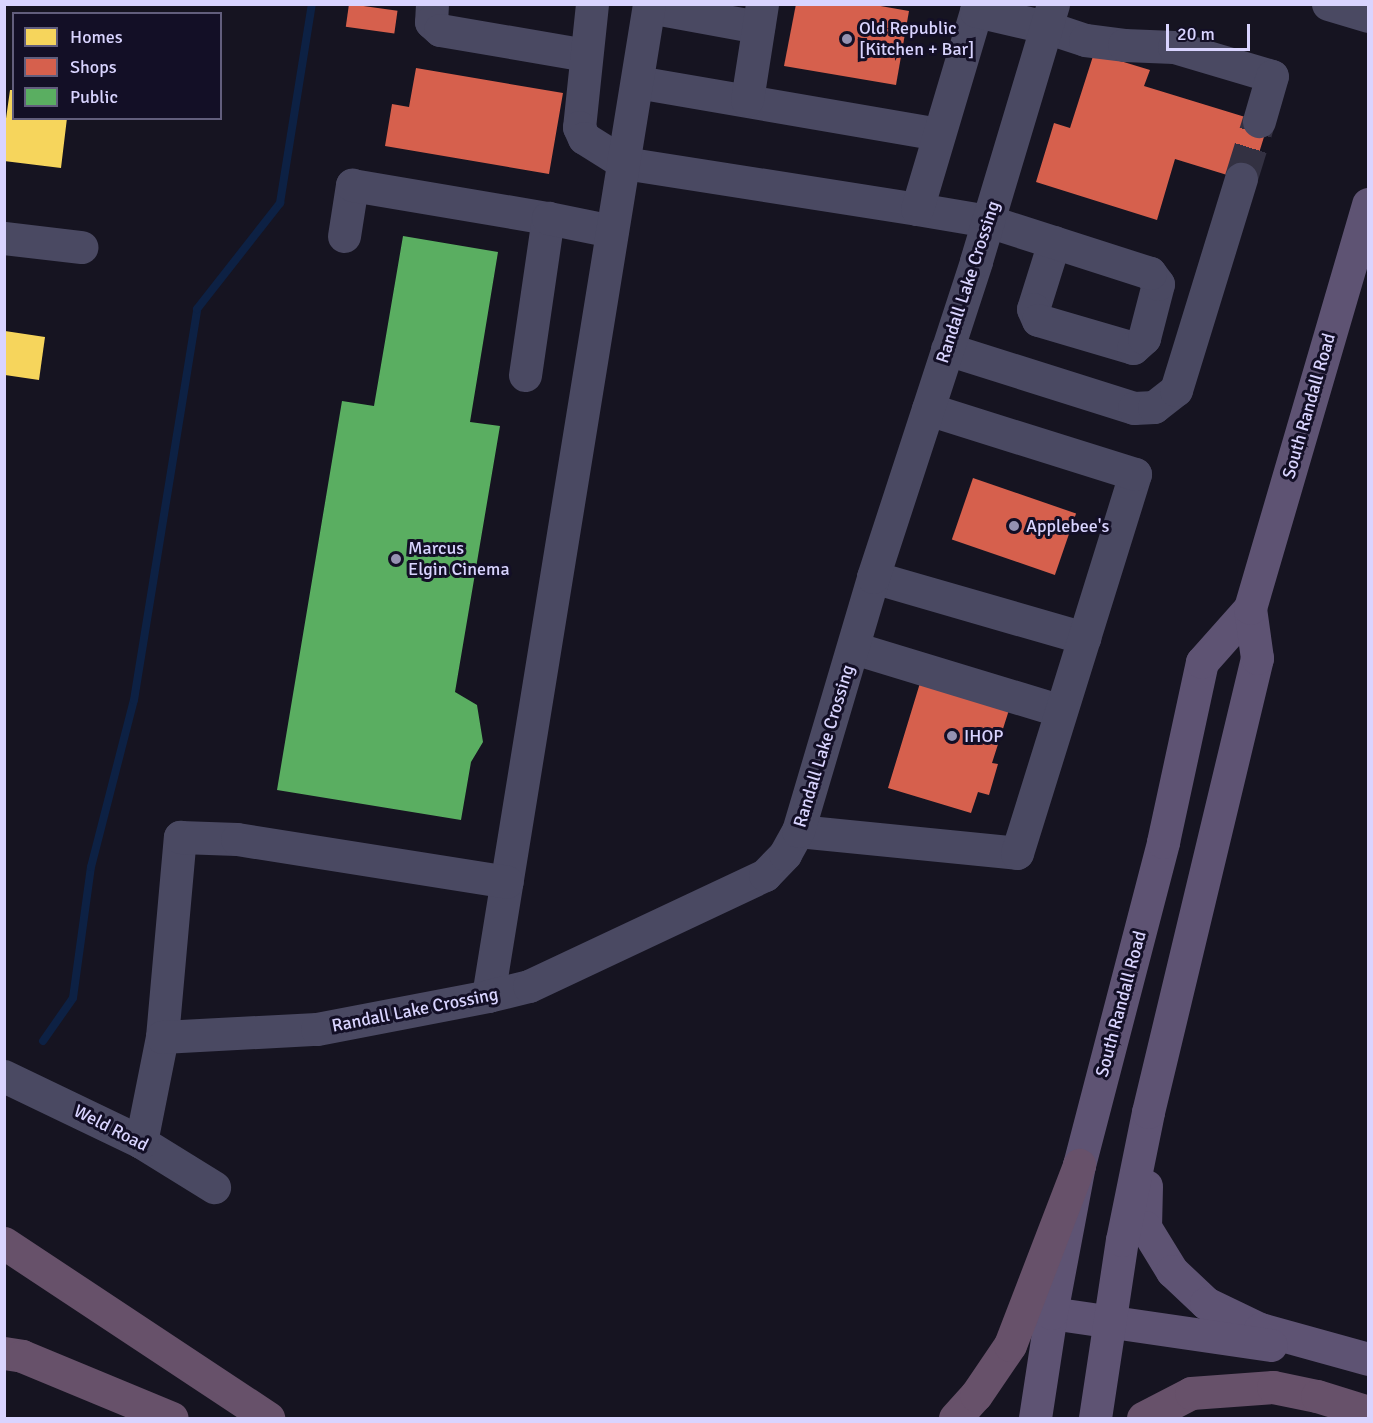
<!DOCTYPE html>
<style>
body{margin:0}
#map{position:relative;width:1373px;height:1423px;overflow:hidden;background:#161421;font-family:Signika,sans-serif}
div>[style]{position:absolute}
.homes>*{inset:0;background:#f6d55c}
.shops>*{inset:0;background:#d6604d;transform-origin:0 0}
.public>*{inset:0;background:#5aae61}
.stream>*{height:8px;margin:-4px;padding:0 4px;transform-origin:4px;border-radius:4px;background:#0d2144}
.minor-tunnel>*{height:33px;margin-top:-16.5px;transform-origin:0;background:repeating-linear-gradient(90deg,#333142 0 33px,transparent 0 49px)}
.minor>*{height:33px;margin:-16.5px;padding:0 16.5px;transform-origin:16.5px;border-radius:16.5px;background:#4a4962}
.major>*{height:33px;margin:-16.5px;padding:0 16.5px;transform-origin:16.5px;border-radius:16.5px;background:#5e5373}
.highway>*{height:33px;margin:-16.5px;padding:0 16.5px;transform-origin:16.5px;border-radius:16.5px;background:#67516a}
.dots>*{width:16px;height:16px;translate:-50% -50%;box-sizing:border-box;border:3px solid #130f26;border-radius:50%}
span{translate:-50% -50%;white-space:nowrap;text-align:center;line-height:1.15;-webkit-text-stroke:6px #130f26;paint-order:stroke}
.poi-label{font-size:18px;color:#d9d4ff}
.left{translate:0 -50%;text-align:left}
.street-label{font-size:18px;color:#d9d4ff}
.frame{position:absolute;inset:0;border:6px solid #d9d4ff;pointer-events:none}
.legend{position:absolute;left:12px;top:12px;width:210px;height:108px;box-sizing:border-box;background:#130f26;border:2px solid #625e7d;margin:0;padding:8px 10px;list-style:none;font-size:18px;color:#d9d4ff}
.legend li{display:flex;align-items:center;gap:12px;height:30px}
.legend b{width:30px;border:2px solid #625e7d}
.scale{position:absolute;left:1166px;top:24px;width:84px;height:27px;box-sizing:border-box;border:3px solid #d9d4ff;border-top:0;padding-left:8px;font-size:18px;line-height:21px;white-space:nowrap;color:#d9d4ff;-webkit-text-stroke:4px #130f26;paint-order:stroke}
</style>
<div id="map">
<div class="homes">
<div style="clip-path:polygon(10px 90px,14px 90px,14px 118px,67px 118px,61px 168px,4px 161px,4px 133px)"></div>
<div style="clip-path:polygon(5px 331px,45px 337px,39px 380px,5px 375px)"></div>
</div>
<div class="shops">
<div style="left:349px;top:4px;width:49px;height:23px;rotate:8deg"></div>
<div style="clip-path:polygon(796px 4px,869px 4px,909px 11px,896px 85px,784px 66px)"></div>
<div style="clip-path:polygon(1094px 53px,1150px 70px,1144px 86px,1268px 124px,1250px 182px,1175px 159px,1157px 220px,1036px 182px,1054px 123px,1070px 128px)"></div>
<div style="clip-path:polygon(416px 68px,563px 93px,549px 174px,385px 146px,392px 104px,409px 107px)"></div>
<div style="left:973px;top:478px;width:109px;height:65px;rotate:19deg"></div>
<div style="clip-path:polygon(920px 683px,1009px 710px,992px 763px,998px 764px,989px 795px,978px 792px,971px 813px,888px 788px)"></div>
</div>
<div class="public">
<div style="clip-path:polygon(403px 236px,498px 252px,470px 422px,500px 426px,455px 692px,477px 705px,483px 742px,471px 762px,461px 820px,277px 790px,342px 401px,374px 406px)"></div>
</div>
<div class="stream">
<div style="left:43px;top:1041px;width:52px;rotate:-55.1deg"></div>
<div style="left:73px;top:998px;width:132px;rotate:-82.2deg"></div>
<div style="left:91px;top:867px;width:172px;rotate:-75.6deg"></div>
<div style="left:134px;top:700px;width:396px;rotate:-80.8deg"></div>
<div style="left:197px;top:309px;width:135px;rotate:-51.9deg"></div>
<div style="left:280px;top:203px;width:202px;rotate:-80.9deg"></div>
</div>
<div class="minor-tunnel">
<div style="left:1241px;top:179px;width:61px;rotate:-72.8deg"></div>
</div>
<div class="minor">
<div style="left:432px;top:4px;width:18px;rotate:93deg"></div>
<div style="left:431px;top:22px;width:12px;rotate:42deg"></div>
<div style="left:440px;top:30px;width:148px;rotate:9.7deg"></div>
<div style="left:592px;top:4px;width:124px;rotate:96deg"></div>
<div style="left:579px;top:127px;width:12px;rotate:66deg"></div>
<div style="left:584px;top:138px;width:47px;rotate:32deg"></div>
<div style="left:624px;top:163px;width:297px;rotate:8.9deg"></div>
<div style="left:1328px;top:4px;width:42px;rotate:16.7deg"></div>
<div style="left:649px;top:7px;width:111px;rotate:10.4deg"></div>
<div style="left:637px;top:82px;width:306px;rotate:9.8deg"></div>
<div style="left:747px;top:100px;width:97px;rotate:-81.1deg"></div>
<div style="left:344px;top:236px;width:52px;rotate:-81.1deg"></div>
<div style="left:352px;top:185px;width:199px;rotate:9.6deg"></div>
<div style="left:4px;top:238px;width:78px;rotate:6.7deg"></div>
<div style="left:1054px;top:242px;width:70px;rotate:107.4deg"></div>
<div style="left:1033px;top:309px;width:12px;rotate:66deg"></div>
<div style="left:1038px;top:320px;width:99px;rotate:16.4deg"></div>
<div style="left:1133px;top:348px;width:15px;rotate:-42deg"></div>
<div style="left:1144px;top:338px;width:56px;rotate:-75.5deg"></div>
<div style="left:1158px;top:284px;width:14px;rotate:-126deg"></div>
<div style="left:1150px;top:273px;width:170px;rotate:-162.2deg"></div>
<div style="left:988px;top:221px;width:72px;rotate:-170.4deg"></div>
<div style="left:917px;top:209px;width:207px;rotate:-73.4deg"></div>
<div style="left:976px;top:11px;width:72px;rotate:12.9deg"></div>
<div style="left:1046px;top:27px;width:41px;rotate:18.4deg"></div>
<div style="left:1085px;top:40px;width:39px;rotate:7deg"></div>
<div style="left:1124px;top:45px;width:50px;rotate:2.3deg"></div>
<div style="left:1174px;top:47px;width:102px;rotate:16.5deg"></div>
<div style="left:1272px;top:76px;width:47px;rotate:106.1deg"></div>
<div style="left:947px;top:349px;width:196px;rotate:17.5deg"></div>
<div style="left:1134px;top:408px;width:20px;rotate:-3deg"></div>
<div style="left:1154px;top:407px;width:28px;rotate:-38deg"></div>
<div style="left:1176px;top:390px;width:221px;rotate:-72.9deg"></div>
<div style="left:525px;top:375px;width:159px;rotate:-81.7deg"></div>
<div style="left:548px;top:218px;width:65px;rotate:11.5deg"></div>
<div style="left:873px;top:577px;width:220px;rotate:16.1deg"></div>
<div style="left:854px;top:648px;width:216px;rotate:16.9deg"></div>
<div style="left:798px;top:831px;width:220px;rotate:5.7deg"></div>
<div style="left:1017px;top:853px;width:397px;rotate:-72.7deg"></div>
<div style="left:1135px;top:474px;width:217px;rotate:-162.6deg"></div>
<div style="left:488px;top:996px;width:1005px;rotate:-80.78deg"></div>
<div style="left:162px;top:1037px;width:201px;rotate:-84.9deg"></div>
<div style="left:180px;top:837px;width:57px;rotate:2deg"></div>
<div style="left:237px;top:839px;width:273px;rotate:9deg"></div>
<div style="left:4px;top:1076px;width:152px;rotate:25.7deg"></div>
<div style="left:141px;top:1142px;width:86px;rotate:31.7deg"></div>
<div style="left:141px;top:1142px;width:107px;rotate:-78.7deg"></div>
<div style="left:162px;top:1037px;width:155px;rotate:-3deg"></div>
<div style="left:317px;top:1029px;width:174px;rotate:-10.9deg"></div>
<div style="left:488px;top:996px;width:42px;rotate:-13.7deg"></div>
<div style="left:529px;top:986px;width:261px;rotate:-25.2deg"></div>
<div style="left:765px;top:875px;width:29px;rotate:-46deg"></div>
<div style="left:785px;top:854px;width:26px;rotate:-61deg"></div>
<div style="left:798px;top:831px;width:265px;rotate:-73.5deg"></div>
<div style="left:873px;top:577px;width:332px;rotate:-71.9deg"></div>
<div style="left:976px;top:261px;width:268px;rotate:-73.3deg"></div>
</div>
<div class="major">
<div style="left:1146px;top:1186px;width:41px;rotate:91.4deg"></div>
<div style="left:1145px;top:1227px;width:52px;rotate:58.5deg"></div>
<div style="left:1172px;top:1271px;width:47px;rotate:43.3deg"></div>
<div style="left:1206px;top:1303px;width:60px;rotate:25.7deg"></div>
<div style="left:1260px;top:1329px;width:112px;rotate:15.5deg"></div>
<div style="left:1051px;top:1313px;width:222px;rotate:8.3deg"></div>
<div style="left:1035px;top:1418px;width:106px;rotate:-81.3deg"></div>
<div style="left:1051px;top:1313px;width:151px;rotate:-79.3deg"></div>
<div style="left:1079px;top:1165px;width:334px;rotate:-75.4deg"></div>
<div style="left:1163px;top:842px;width:184px;rotate:-77.8deg"></div>
<div style="left:1202px;top:662px;width:72px;rotate:-48.4deg"></div>
<div style="left:1095px;top:1418px;width:180px;rotate:-81.4deg"></div>
<div style="left:1122px;top:1240px;width:131px;rotate:-78.5deg"></div>
<div style="left:1148px;top:1112px;width:467px;rotate:-76.5deg"></div>
<div style="left:1257px;top:658px;width:50px;rotate:-98deg"></div>
<div style="left:1250px;top:608px;width:421px;rotate:-73.7deg"></div>
</div>
<div class="highway">
<div style="left:4px;top:1243px;width:317px;rotate:33.5deg"></div>
<div style="left:4px;top:1353px;width:18px;rotate:9deg"></div>
<div style="left:22px;top:1356px;width:162px;rotate:22.5deg"></div>
<div style="left:955px;top:1418px;width:31px;rotate:-48deg"></div>
<div style="left:976px;top:1395px;width:60px;rotate:-55.8deg"></div>
<div style="left:1010px;top:1345px;width:193px;rotate:-69deg"></div>
<div style="left:1143px;top:1418px;width:54px;rotate:-27.5deg"></div>
<div style="left:1191px;top:1393px;width:82px;rotate:-4.2deg"></div>
<div style="left:1273px;top:1387px;width:45px;rotate:11.6deg"></div>
<div style="left:1317px;top:1396px;width:53px;rotate:17.4deg"></div>
</div>
<div class="dots">
<div style="left:847px;top:39px;background:#9591b1"></div>
<div style="left:1014px;top:526px;background:#9591b1"></div>
<div style="left:396px;top:559px;background:#9591b1"></div>
<div style="left:952px;top:736px;background:#9591b1"></div>
</div>
<div class="poi-label">
<span class="left" style="left:859px;top:39px">Old Republic<br>[Kitchen + Bar]</span>
<span class="left" style="left:1026px;top:526px">Applebee's</span>
<span class="left" style="left:408px;top:559px">Marcus<br>Elgin Cinema</span>
<span class="left" style="left:964px;top:736px">IHOP</span>
</div>
<div class="street-label">
<span style="left:968px;top:282px;rotate:-72deg">Randall Lake Crossing</span>
<span style="left:1309px;top:406px;rotate:-74deg">South Randall Road</span>
<span style="left:824px;top:746px;rotate:-73deg">Randall Lake Crossing</span>
<span style="left:1121px;top:1004px;rotate:-75deg">South Randall Road</span>
<span style="left:415px;top:1010px;rotate:-11deg">Randall Lake Crossing</span>
<span style="left:111px;top:1128px;rotate:27deg">Weld Road</span>
</div>
<div class="frame"></div>
<ul class="legend">
<li><b style="height:16px;background:#f6d55c"></b>Homes</li>
<li><b style="height:16px;background:#d6604d"></b>Shops</li>
<li><b style="height:16px;background:#5aae61"></b>Public</li>
</ul>
<div class="scale">20 m</div>
</div>
